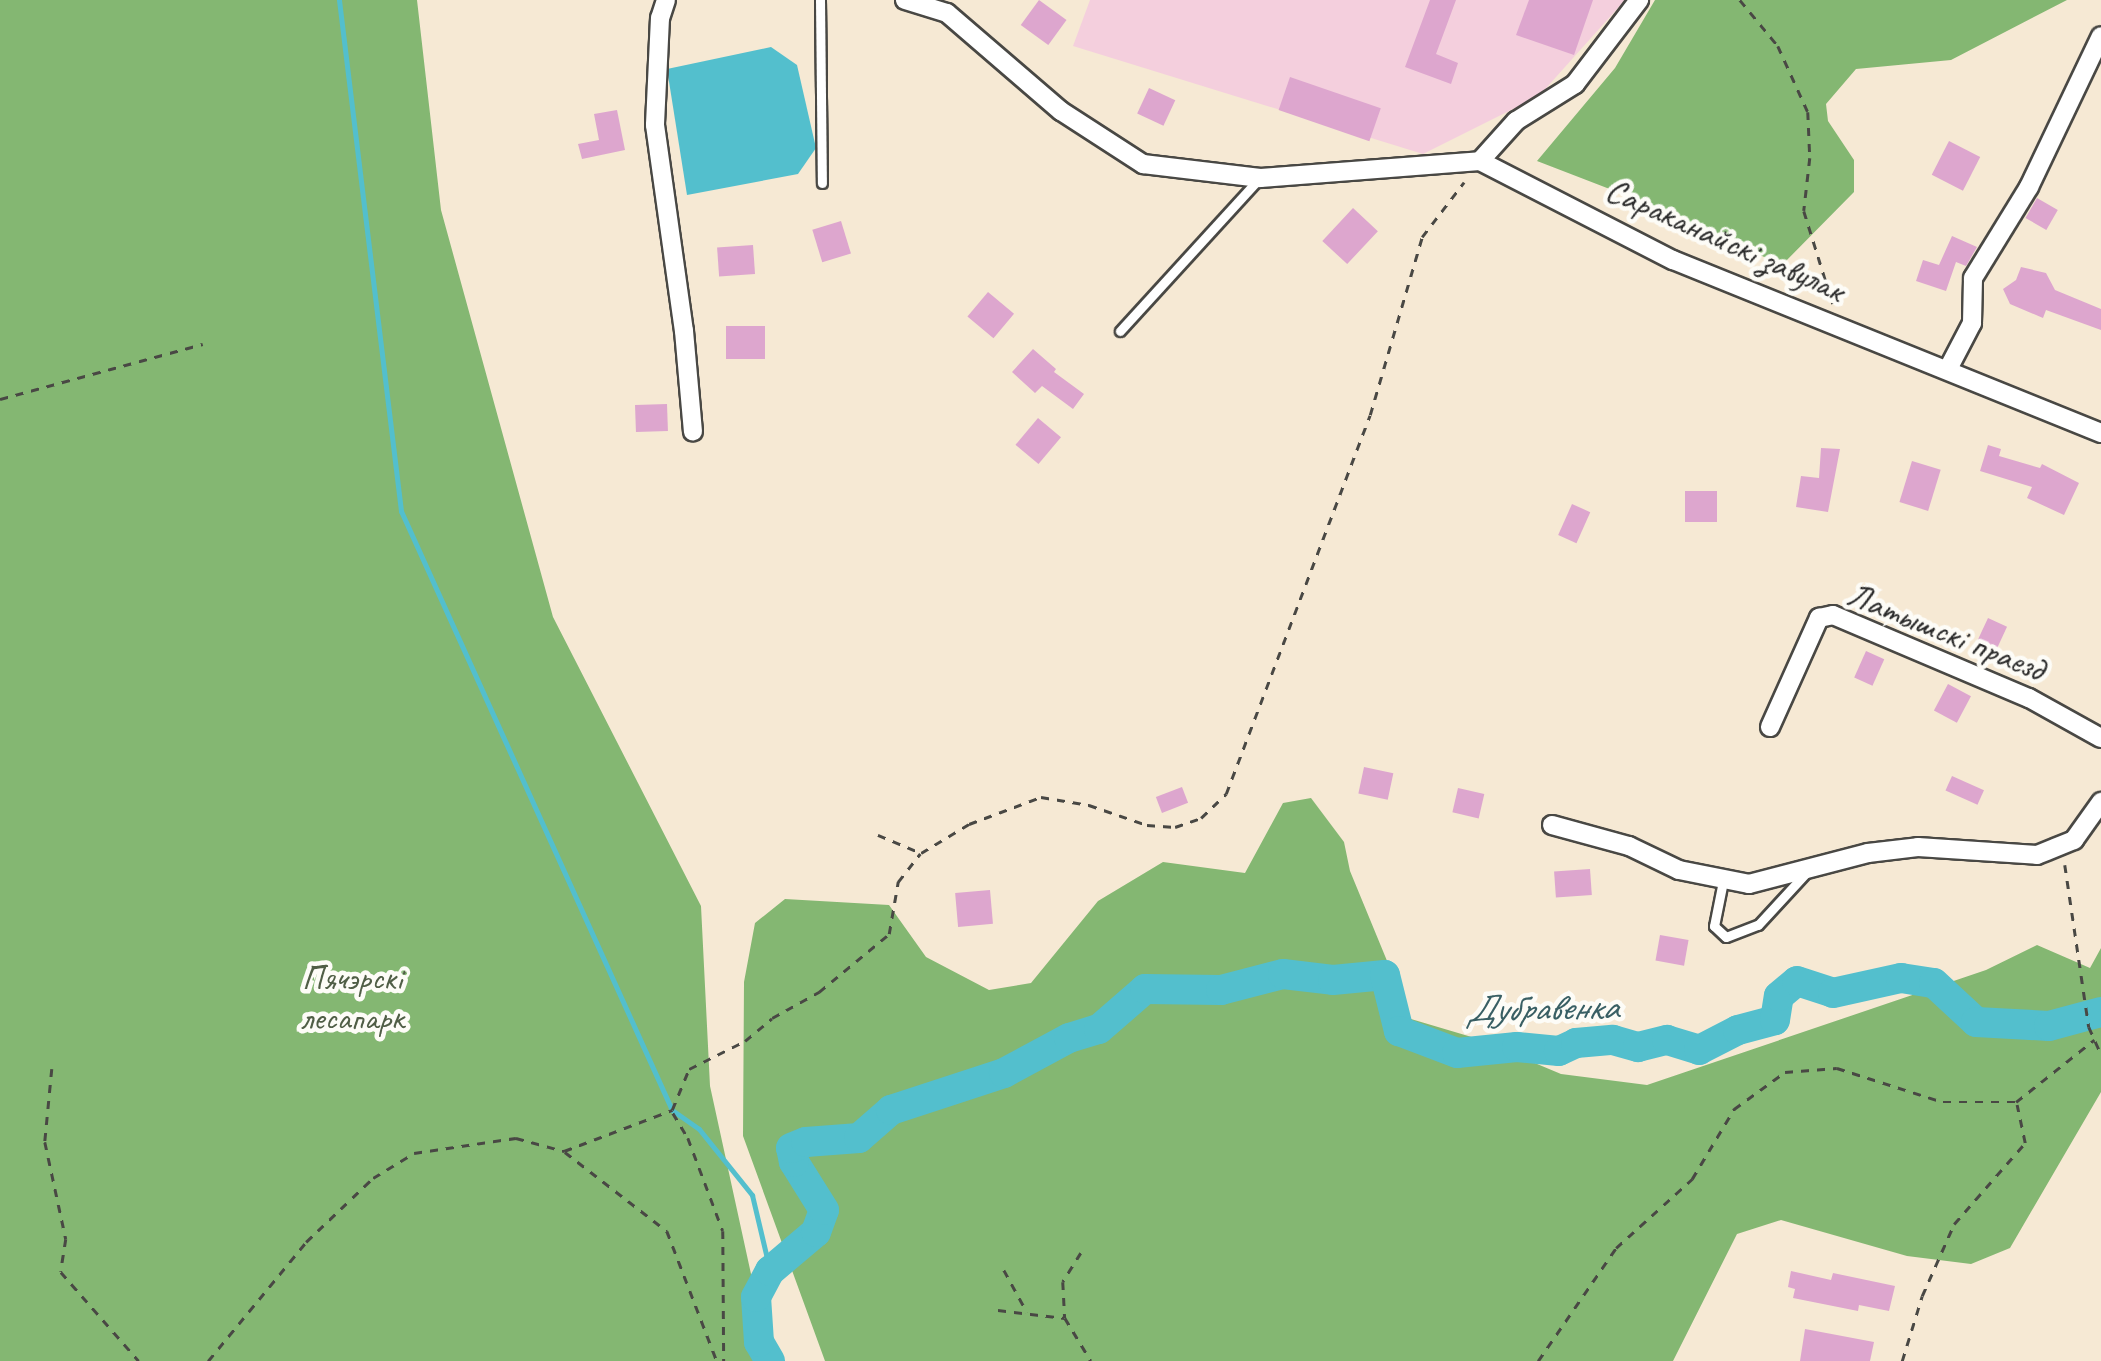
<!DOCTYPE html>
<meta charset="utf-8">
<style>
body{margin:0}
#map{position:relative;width:2101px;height:1361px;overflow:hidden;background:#f6e9d4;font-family:Caveat,sans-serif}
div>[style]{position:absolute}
.built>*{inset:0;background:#f4cfdd}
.forest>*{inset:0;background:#84b772}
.water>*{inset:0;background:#53bfcd}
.stream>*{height:5px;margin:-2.5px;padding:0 2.5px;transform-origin:2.5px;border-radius:2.5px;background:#53bfcd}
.river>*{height:30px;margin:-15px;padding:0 15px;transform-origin:15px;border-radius:15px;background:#53bfcd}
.building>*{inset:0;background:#dda6ce;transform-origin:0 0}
.path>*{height:2.5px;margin-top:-1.25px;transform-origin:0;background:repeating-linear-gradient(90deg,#494844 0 8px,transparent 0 16px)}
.roads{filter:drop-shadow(2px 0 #494844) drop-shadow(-2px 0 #494844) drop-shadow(0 2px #494844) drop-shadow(0 -2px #494844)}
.lane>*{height:9px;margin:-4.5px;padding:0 4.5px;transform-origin:4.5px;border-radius:4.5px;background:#fff}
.street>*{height:18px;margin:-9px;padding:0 9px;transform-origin:9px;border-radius:9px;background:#fff}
span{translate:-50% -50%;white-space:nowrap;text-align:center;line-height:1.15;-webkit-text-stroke:9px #fdfcf7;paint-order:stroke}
.street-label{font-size:35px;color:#2b2b2b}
.park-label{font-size:35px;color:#505e46}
.water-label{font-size:38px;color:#395f64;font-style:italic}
</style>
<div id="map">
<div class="built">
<div style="clip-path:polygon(1090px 0,1625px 0,1539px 96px,1423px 154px,1073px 46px)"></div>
</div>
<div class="forest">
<div style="clip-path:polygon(0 0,417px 0,441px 210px,553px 617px,701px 906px,710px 1086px,770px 1361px,0 1361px)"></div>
<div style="clip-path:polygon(1655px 0,2067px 0,1951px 60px,1856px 69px,1826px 104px,1828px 121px,1854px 160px,1854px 192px,1782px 265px,1633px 198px,1537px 161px,1615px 68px)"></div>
<div style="clip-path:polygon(1311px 798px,1344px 842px,1350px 871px,1411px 1019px,1475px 1038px,1561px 1074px,1647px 1085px,1986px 970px,2037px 945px,2090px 968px,2101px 948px,2101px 1092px,2010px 1248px,1971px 1264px,1907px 1256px,1781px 1220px,1737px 1234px,1673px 1361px,825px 1361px,743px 1136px,744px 982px,755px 923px,785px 899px,889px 905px,926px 957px,989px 990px,1031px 983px,1098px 901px,1163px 862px,1245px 873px,1283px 803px)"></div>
</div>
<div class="water">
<div style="clip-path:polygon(771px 47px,797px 65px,816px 148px,798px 174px,687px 195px,667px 69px)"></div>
</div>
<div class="stream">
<div style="left:339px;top:0;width:515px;rotate:83.08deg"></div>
<div style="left:401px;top:511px;width:657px;rotate:65.66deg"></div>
<div style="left:672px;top:1110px;width:33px;rotate:35deg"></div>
<div style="left:699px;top:1129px;width:85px;rotate:51.2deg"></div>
<div style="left:752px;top:1195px;width:78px;rotate:76.7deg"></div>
</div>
<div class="river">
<div style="left:770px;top:1361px;width:22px;rotate:-120deg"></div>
<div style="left:759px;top:1342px;width:45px;rotate:-93.8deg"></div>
<div style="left:756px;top:1297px;width:30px;rotate:-62deg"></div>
<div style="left:770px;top:1271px;width:60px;rotate:-40.3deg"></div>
<div style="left:816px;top:1232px;width:23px;rotate:-70deg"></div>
<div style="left:824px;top:1210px;width:57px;rotate:-122deg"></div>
<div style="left:794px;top:1162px;width:14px;rotate:-102deg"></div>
<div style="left:791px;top:1148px;width:16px;rotate:-22deg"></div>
<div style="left:806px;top:1142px;width:53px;rotate:-4.3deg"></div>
<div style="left:859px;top:1138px;width:43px;rotate:-41.2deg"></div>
<div style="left:891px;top:1110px;width:119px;rotate:-18.1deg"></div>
<div style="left:1004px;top:1073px;width:74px;rotate:-28.3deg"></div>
<div style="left:1069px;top:1038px;width:31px;rotate:-17deg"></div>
<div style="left:1099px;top:1029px;width:61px;rotate:-41deg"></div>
<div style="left:1145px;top:989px;width:76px;rotate:0.8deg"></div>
<div style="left:1221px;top:990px;width:64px;rotate:-14.5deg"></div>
<div style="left:1283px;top:974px;width:50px;rotate:6.8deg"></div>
<div style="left:1333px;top:980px;width:52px;rotate:-5.5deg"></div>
<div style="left:1385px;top:975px;width:58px;rotate:76deg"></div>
<div style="left:1399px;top:1031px;width:62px;rotate:20.8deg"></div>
<div style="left:1457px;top:1053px;width:60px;rotate:-5.7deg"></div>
<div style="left:1517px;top:1047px;width:42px;rotate:5.4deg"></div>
<div style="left:1559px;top:1051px;width:19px;rotate:-25deg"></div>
<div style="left:1576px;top:1043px;width:37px;rotate:-5deg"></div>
<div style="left:1613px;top:1040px;width:26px;rotate:16deg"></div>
<div style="left:1638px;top:1047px;width:30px;rotate:-14deg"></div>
<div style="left:1667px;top:1040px;width:34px;rotate:17deg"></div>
<div style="left:1699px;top:1050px;width:44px;rotate:-27.1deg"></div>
<div style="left:1738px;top:1030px;width:38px;rotate:-15deg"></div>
<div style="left:1775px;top:1020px;width:24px;rotate:-81deg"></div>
<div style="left:1779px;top:996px;width:23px;rotate:-40deg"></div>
<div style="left:1797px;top:981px;width:38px;rotate:18deg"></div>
<div style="left:1833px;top:993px;width:70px;rotate:-12.4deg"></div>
<div style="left:1901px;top:978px;width:33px;rotate:9deg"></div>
<div style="left:1934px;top:983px;width:57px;rotate:42.9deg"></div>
<div style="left:1976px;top:1022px;width:73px;rotate:3.1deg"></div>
<div style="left:2049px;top:1026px;width:54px;rotate:-15.1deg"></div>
</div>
<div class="building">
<div style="left:1039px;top:0;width:34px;height:31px;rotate:36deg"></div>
<div style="clip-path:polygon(1430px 0,1456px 0,1436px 54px,1458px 63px,1451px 84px,1405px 67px)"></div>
<div style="clip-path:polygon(1529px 0,1593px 0,1574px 55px,1516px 35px)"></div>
<div style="left:1290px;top:77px;width:96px;height:35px;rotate:19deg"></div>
<div style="left:1149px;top:88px;width:29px;height:28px;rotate:25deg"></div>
<div style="clip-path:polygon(617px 110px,625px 150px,582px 159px,578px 144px,599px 140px,594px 114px)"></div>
<div style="left:1949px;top:141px;width:35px;height:38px;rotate:27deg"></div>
<div style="left:2037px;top:198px;width:24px;height:23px;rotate:30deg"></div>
<div style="left:1353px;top:208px;width:34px;height:45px;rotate:43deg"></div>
<div style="left:841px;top:221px;width:34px;height:30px;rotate:73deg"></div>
<div style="clip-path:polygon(1952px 236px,1977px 247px,1966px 266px,1956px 262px,1946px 291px,1916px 281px,1923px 260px,1939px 265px)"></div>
<div style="left:753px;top:245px;width:29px;height:36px;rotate:86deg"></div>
<div style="clip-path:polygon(2021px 267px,2046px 273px,2055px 290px,2101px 309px,2101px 330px,2046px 310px,2043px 318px,2010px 304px,2003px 289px,2016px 280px)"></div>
<div style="left:988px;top:292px;width:34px;height:32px;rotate:40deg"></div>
<div style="left:726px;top:326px;width:39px;height:33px"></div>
<div style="clip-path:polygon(1033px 349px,1056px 369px,1054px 372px,1084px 394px,1073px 409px,1042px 386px,1035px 393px,1012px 372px)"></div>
<div style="left:667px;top:404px;width:27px;height:32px;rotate:88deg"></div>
<div style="left:1038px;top:418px;width:30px;height:35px;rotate:40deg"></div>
<div style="clip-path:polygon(1988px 445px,2001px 449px,1999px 456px,2040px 468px,2042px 464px,2079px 483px,2064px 515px,2027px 498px,2032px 487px,1980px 471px)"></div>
<div style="clip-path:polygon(1821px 448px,1840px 449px,1828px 512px,1796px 507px,1801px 476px,1819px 478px)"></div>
<div style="left:1912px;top:461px;width:30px;height:43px;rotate:17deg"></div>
<div style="left:1685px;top:491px;width:32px;height:31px"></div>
<div style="left:1572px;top:504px;width:20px;height:34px;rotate:24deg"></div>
<div style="left:1988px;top:618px;width:21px;height:32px;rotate:25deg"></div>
<div style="left:1866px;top:651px;width:20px;height:29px;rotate:24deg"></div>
<div style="left:1948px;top:684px;width:26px;height:30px;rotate:28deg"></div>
<div style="left:1364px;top:767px;width:30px;height:27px;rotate:12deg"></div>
<div style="left:1952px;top:776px;width:35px;height:16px;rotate:24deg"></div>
<div style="left:1182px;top:787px;width:17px;height:28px;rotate:69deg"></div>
<div style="left:1458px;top:788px;width:27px;height:25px;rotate:13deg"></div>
<div style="left:1590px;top:869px;width:26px;height:36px;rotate:86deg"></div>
<div style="left:990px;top:890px;width:34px;height:35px;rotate:85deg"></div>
<div style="left:1660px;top:935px;width:29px;height:26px;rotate:10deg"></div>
<div style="clip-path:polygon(1791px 1271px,1831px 1280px,1833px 1273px,1895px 1286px,1889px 1311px,1859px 1305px,1858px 1311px,1793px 1298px,1795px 1289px,1788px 1287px)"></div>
<div style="clip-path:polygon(1805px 1329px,1874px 1342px,1870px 1361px,1800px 1361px)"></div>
</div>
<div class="path">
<div style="left:1740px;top:0;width:60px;rotate:50.4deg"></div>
<div style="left:1778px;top:46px;width:72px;rotate:65.6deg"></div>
<div style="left:1808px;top:112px;width:46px;rotate:87.5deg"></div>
<div style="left:1810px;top:158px;width:53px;rotate:96.5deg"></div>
<div style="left:1804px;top:211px;width:97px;rotate:72.7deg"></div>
<div style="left:0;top:399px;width:210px;rotate:-15.2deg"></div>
<div style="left:878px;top:835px;width:47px;rotate:22.7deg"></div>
<div style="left:921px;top:853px;width:56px;rotate:-31.1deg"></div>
<div style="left:969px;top:824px;width:77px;rotate:-20.6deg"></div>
<div style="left:1041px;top:797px;width:49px;rotate:9.5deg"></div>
<div style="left:1089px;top:805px;width:61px;rotate:19deg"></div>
<div style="left:1147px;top:825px;width:28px;rotate:4deg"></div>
<div style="left:1175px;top:827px;width:28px;rotate:-19deg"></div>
<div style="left:1201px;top:818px;width:35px;rotate:-44deg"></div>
<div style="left:1226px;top:794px;width:405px;rotate:-69.2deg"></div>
<div style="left:1370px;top:415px;width:185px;rotate:-73.7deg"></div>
<div style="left:1422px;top:237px;width:69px;rotate:-52.6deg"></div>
<div style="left:2065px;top:865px;width:164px;rotate:81.6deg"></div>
<div style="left:2089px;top:1027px;width:30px;rotate:66deg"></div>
<div style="left:52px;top:1069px;width:73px;rotate:95.5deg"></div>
<div style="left:45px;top:1142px;width:99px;rotate:77.8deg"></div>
<div style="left:66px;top:1239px;width:33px;rotate:99deg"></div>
<div style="left:61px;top:1272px;width:118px;rotate:48.8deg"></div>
<div style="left:673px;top:1113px;width:29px;rotate:59deg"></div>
<div style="left:688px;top:1138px;width:99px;rotate:69.4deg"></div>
<div style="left:723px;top:1231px;width:130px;rotate:89.6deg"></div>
<div style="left:565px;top:1152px;width:129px;rotate:37.8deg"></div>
<div style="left:667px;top:1231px;width:139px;rotate:69deg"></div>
<div style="left:1081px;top:1253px;width:34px;rotate:122deg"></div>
<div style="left:1063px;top:1282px;width:36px;rotate:87deg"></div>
<div style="left:1065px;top:1318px;width:50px;rotate:58.8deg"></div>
<div style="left:1004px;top:1270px;width:48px;rotate:61.3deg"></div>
<div style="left:998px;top:1310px;width:67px;rotate:6.8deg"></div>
<div style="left:208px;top:1361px;width:154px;rotate:-50.5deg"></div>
<div style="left:306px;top:1242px;width:93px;rotate:-43.7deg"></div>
<div style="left:373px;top:1178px;width:48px;rotate:-31.4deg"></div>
<div style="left:414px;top:1153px;width:103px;rotate:-8.4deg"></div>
<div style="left:516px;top:1138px;width:50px;rotate:15.2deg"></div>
<div style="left:564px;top:1151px;width:116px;rotate:-20.8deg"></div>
<div style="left:672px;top:1110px;width:44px;rotate:-67.5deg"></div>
<div style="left:689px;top:1069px;width:63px;rotate:-26.6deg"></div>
<div style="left:745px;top:1041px;width:35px;rotate:-40deg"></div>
<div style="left:772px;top:1018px;width:54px;rotate:-29deg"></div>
<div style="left:819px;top:992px;width:91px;rotate:-39.6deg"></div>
<div style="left:889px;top:934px;width:53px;rotate:-80.2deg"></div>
<div style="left:898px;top:882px;width:36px;rotate:-52deg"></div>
<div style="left:1538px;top:1361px;width:137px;rotate:-55.4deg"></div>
<div style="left:1616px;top:1248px;width:103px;rotate:-42.2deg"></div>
<div style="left:1692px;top:1179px;width:82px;rotate:-59deg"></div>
<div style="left:1734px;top:1109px;width:63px;rotate:-36deg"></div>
<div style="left:1785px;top:1072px;width:52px;rotate:-4.4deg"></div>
<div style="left:1837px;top:1068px;width:111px;rotate:17.8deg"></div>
<div style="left:1943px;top:1102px;width:73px"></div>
<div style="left:2016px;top:1102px;width:100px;rotate:-38.5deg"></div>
<div style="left:1902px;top:1361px;width:68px;rotate:-72.9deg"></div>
<div style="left:1922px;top:1296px;width:79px;rotate:-66deg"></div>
<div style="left:1954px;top:1224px;width:108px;rotate:-48.8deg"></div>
<div style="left:2025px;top:1143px;width:39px;rotate:-102deg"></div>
</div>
<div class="roads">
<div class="lane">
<div style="left:820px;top:0;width:183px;rotate:89.4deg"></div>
<div style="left:1120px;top:331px;width:205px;rotate:-47.6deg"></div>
<div style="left:1723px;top:881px;width:46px;rotate:101.3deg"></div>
<div style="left:1714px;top:926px;width:16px;rotate:43deg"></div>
<div style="left:1726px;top:937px;width:34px;rotate:-21deg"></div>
<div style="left:1758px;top:925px;width:71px;rotate:-47.3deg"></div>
</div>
<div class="street">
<div style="left:666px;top:0;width:19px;rotate:108deg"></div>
<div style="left:660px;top:18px;width:107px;rotate:92.7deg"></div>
<div style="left:655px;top:125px;width:208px;rotate:82deg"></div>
<div style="left:684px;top:331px;width:101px;rotate:84.9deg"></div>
<div style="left:905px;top:0;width:44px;rotate:17.2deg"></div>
<div style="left:947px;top:13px;width:150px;rotate:40.7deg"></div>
<div style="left:1061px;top:111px;width:98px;rotate:32.9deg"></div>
<div style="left:1143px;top:164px;width:118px;rotate:6.8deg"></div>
<div style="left:1260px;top:178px;width:221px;rotate:-4.4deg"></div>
<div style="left:1480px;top:161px;width:217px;rotate:27.2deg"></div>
<div style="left:1673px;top:260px;width:462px;rotate:22deg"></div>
<div style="left:1480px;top:161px;width:54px;rotate:-48deg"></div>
<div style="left:1516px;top:121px;width:70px;rotate:-32.1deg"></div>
<div style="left:1575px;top:84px;width:106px;rotate:-52.7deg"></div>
<div style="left:1948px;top:369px;width:52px;rotate:-62.4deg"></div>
<div style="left:1972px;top:323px;width:45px;rotate:-88.7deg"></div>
<div style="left:1973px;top:278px;width:107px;rotate:-58.4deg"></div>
<div style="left:2029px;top:187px;width:167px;rotate:-64.5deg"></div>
<div style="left:1770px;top:727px;width:120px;rotate:-65.8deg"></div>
<div style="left:1819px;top:618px;width:14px;rotate:-12deg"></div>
<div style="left:1833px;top:615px;width:213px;rotate:23deg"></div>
<div style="left:2029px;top:698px;width:82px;rotate:29.1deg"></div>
<div style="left:1552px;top:825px;width:80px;rotate:15.3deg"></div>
<div style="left:1629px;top:846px;width:55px;rotate:25.6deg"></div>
<div style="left:1679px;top:870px;width:71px;rotate:11.3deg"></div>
<div style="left:1749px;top:884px;width:123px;rotate:-14.6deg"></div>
<div style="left:1868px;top:853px;width:50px;rotate:-6.8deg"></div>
<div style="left:1918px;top:847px;width:119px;rotate:3.8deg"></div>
<div style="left:2037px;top:855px;width:40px;rotate:-22deg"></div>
<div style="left:2074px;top:840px;width:47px;rotate:-54.6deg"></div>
</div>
</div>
<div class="street-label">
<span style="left:1725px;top:240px;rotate:24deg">Сараканайскі завулак</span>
<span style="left:1946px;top:632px;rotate:22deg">Латышскі праезд</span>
</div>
<div class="park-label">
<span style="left:352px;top:998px">Пячэрскі<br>лесапарк</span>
</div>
<div class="water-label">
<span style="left:1542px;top:1008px;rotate:-1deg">Дубравенка</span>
</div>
</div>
